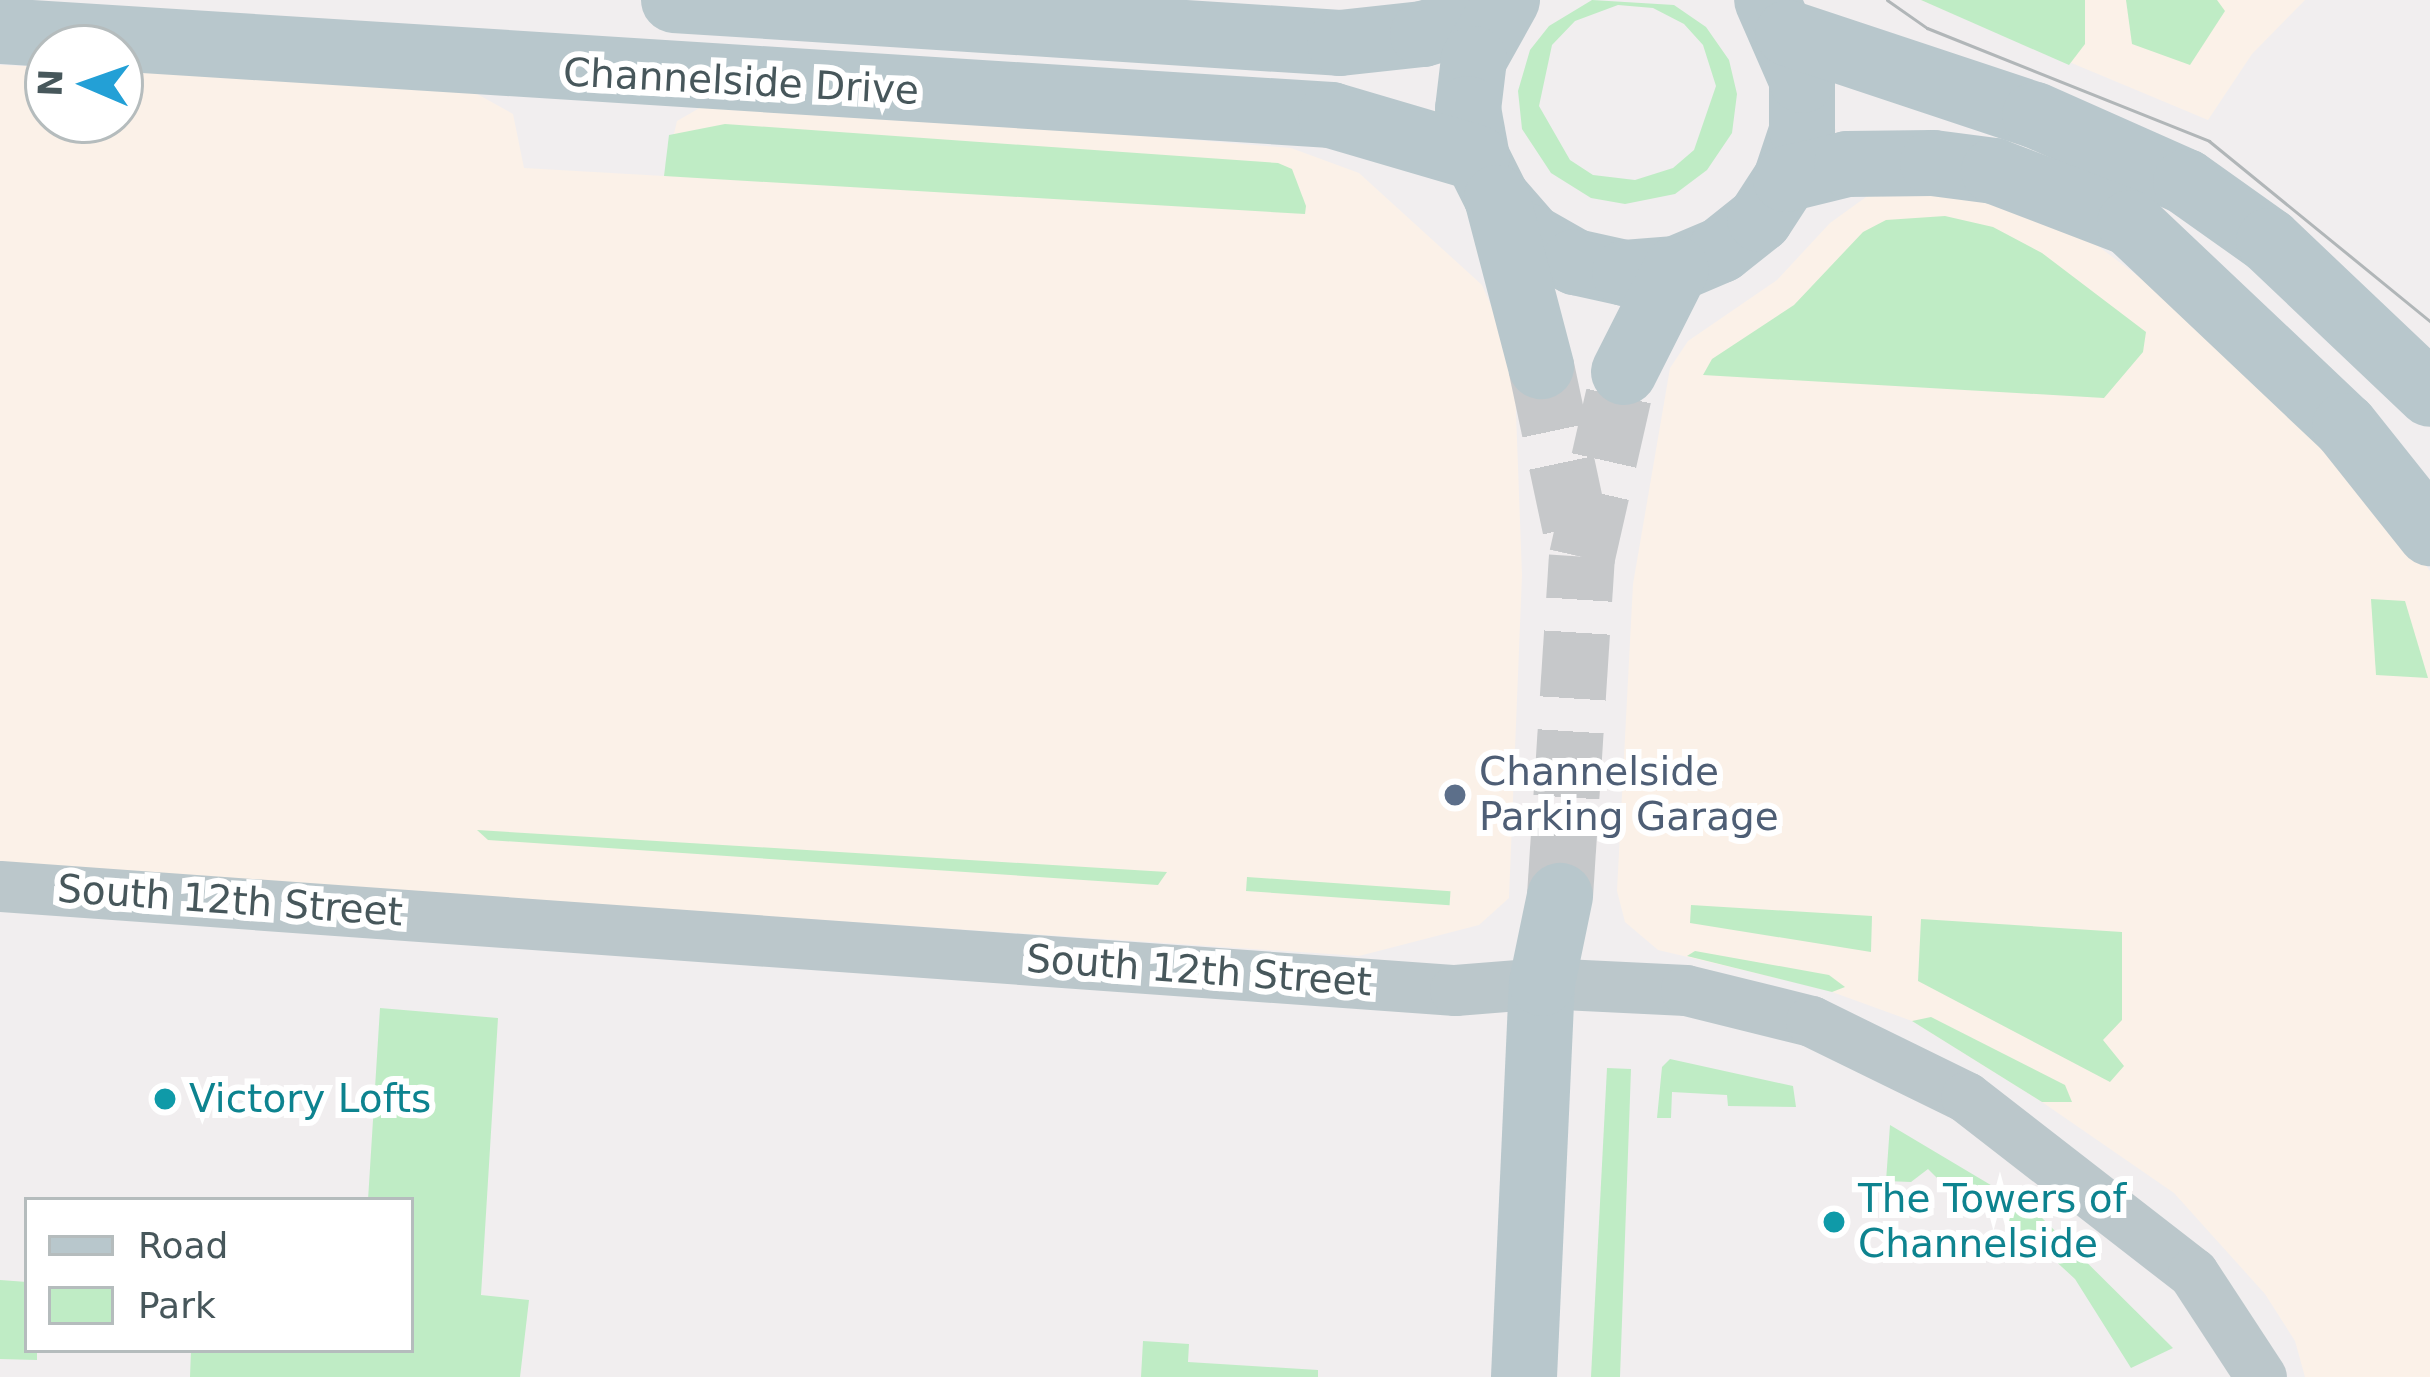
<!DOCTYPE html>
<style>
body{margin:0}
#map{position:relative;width:2430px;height:1377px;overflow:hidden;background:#f1eeef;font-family:"DejaVu Sans",sans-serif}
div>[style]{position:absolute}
.commercial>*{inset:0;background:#fbf1e8}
.green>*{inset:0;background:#bfecc5;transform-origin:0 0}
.secondary-tunnel>*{height:66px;margin-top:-33px;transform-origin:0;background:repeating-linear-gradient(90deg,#c6c8ca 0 66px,transparent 0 99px)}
.minor>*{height:51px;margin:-25.5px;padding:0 25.5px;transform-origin:25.5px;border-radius:25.5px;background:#bbc7cb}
.secondary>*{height:66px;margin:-33px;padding:0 33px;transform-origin:33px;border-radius:33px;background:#b8c7cc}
.tram>*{height:3px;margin:-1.5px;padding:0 1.5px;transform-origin:1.5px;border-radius:1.5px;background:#b1b6b8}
.dots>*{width:33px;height:33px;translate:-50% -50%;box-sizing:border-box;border:6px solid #fff;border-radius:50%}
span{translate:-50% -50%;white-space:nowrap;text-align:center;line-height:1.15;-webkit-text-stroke:12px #fff;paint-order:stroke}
.street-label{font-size:39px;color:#47575b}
.service-label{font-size:39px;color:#4e5e75}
.left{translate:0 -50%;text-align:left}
.culture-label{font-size:39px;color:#0d838f}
.legend{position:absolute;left:24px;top:1197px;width:390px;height:156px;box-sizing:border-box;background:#fff;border:3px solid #b5bcbd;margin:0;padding:15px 21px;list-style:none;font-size:36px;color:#47575b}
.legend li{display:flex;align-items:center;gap:24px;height:60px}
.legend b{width:60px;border:3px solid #b5bcbd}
.north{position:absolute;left:24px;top:24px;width:120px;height:120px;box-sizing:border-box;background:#fff;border:3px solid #b5bcbd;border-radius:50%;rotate:272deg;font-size:33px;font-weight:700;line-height:48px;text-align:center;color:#47575b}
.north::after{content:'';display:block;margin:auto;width:42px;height:54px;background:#23a0d6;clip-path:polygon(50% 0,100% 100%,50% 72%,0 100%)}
</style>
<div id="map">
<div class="commercial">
<div style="clip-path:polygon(1921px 0,2305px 0,2252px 54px,2208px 120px)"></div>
<div style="clip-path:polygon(0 65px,48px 67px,48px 120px,120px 120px,120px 70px,470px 90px,513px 114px,524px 168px,664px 176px,677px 121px,703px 106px,742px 102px,1291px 148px,1359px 173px,1482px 285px,1514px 358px,1522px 575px,1509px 898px,1479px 925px,1359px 956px,0 865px)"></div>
<div style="clip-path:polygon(1921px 178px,2054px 213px,2295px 394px,2430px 571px,2430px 1377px,2305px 1377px,2295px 1341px,2265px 1294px,2174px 1193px,2042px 1102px,1912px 1021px,1824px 989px,1658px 950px,1625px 922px,1617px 891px,1633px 584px,1670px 368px,1688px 341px,1777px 280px,1830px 223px,1866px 197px)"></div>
</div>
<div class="green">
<div style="clip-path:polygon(evenodd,1592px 0,1674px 5px,1706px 27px,1729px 60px,1737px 94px,1732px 133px,1707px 170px,1675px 194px,1625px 204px,1591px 198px,1551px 173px,1522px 129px,1518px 91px,1530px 50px,1549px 26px,1592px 0,1618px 5px,1653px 8px,1684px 24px,1703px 45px,1716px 86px,1694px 150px,1673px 168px,1635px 180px,1593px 175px,1570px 160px,1539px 106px,1552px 45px,1575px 21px,1618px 5px)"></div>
<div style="clip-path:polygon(1921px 0,2085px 0,2085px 44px,2069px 65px)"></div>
<div style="clip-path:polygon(2126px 0,2217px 0,2225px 11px,2190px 65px,2132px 44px)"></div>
<div style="clip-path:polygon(725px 124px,1278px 163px,1292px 169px,1306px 206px,1305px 214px,664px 176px,669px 135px)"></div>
<div style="clip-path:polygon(1945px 216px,1993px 227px,2042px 253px,2146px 332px,2143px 352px,2104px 398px,1703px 375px,1712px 359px,1794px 305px,1863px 232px,1886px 220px)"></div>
<div style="clip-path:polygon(2371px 599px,2405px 601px,2428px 678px,2376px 675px)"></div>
<div style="clip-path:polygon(477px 830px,1167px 872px,1158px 885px,488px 840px)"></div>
<div style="left:1247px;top:877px;width:204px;height:14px;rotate:4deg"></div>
<div style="clip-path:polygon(1691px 905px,1872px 916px,1871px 952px,1690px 923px)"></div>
<div style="clip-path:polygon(1921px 919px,2122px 932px,2122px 1020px,2103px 1040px,2124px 1066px,2110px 1082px,1918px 981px)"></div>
<div style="clip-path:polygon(1695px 951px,1829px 975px,1845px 987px,1832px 992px,1687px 956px)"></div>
<div style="clip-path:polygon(380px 1008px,498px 1018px,481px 1295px,529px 1300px,520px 1377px,190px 1377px,191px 1350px,411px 1350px,411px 1200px,368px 1200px)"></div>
<div style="clip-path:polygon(1931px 1017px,2065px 1085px,2072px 1102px,2042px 1102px,1912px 1021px)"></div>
<div style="clip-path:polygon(1670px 1059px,1793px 1086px,1796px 1107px,1728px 1106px,1727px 1095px,1672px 1092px,1671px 1118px,1657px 1118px,1662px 1067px)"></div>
<div style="clip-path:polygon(1607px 1068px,1631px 1069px,1620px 1377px,1591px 1377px)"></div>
<div style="clip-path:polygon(1890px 1125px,2036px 1212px,2173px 1348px,2131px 1368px,2075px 1279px,2036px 1243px,1971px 1193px,1960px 1201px,1928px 1169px,1911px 1182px,1886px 1181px)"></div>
<div style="clip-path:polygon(0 1280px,27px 1282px,27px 1350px,37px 1350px,37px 1360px,0 1359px)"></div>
<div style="clip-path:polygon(1143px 1341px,1189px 1344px,1188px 1362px,1318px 1370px,1318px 1377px,1141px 1377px)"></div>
</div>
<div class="secondary-tunnel">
<div style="left:1541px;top:366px;width:174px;rotate:78deg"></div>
<div style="left:1560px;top:896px;width:340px;rotate:-86.3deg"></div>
<div style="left:1582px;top:557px;width:190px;rotate:-77.2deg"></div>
</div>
<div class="minor">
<div style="left:0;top:886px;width:1459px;rotate:4.09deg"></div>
<div style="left:1455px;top:990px;width:87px;rotate:-4.6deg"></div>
<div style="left:1542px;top:983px;width:144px;rotate:2.8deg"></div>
<div style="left:1686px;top:990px;width:129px;rotate:13.9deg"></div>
<div style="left:1811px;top:1021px;width:173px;rotate:26.1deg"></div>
<div style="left:1966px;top:1097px;width:287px;rotate:37.8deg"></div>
<div style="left:2193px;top:1273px;width:124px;rotate:56.8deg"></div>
</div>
<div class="secondary">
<div style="left:674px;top:0;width:667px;rotate:3.69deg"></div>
<div style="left:1340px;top:43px;width:83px;rotate:-6.2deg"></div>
<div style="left:1423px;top:34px;width:75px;rotate:-16.3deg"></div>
<div style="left:1507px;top:0;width:68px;rotate:119.2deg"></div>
<div style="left:1474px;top:59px;width:50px;rotate:96.8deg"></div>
<div style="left:1468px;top:109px;width:50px;rotate:79.6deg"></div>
<div style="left:1477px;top:158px;width:45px;rotate:63.4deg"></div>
<div style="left:1497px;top:198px;width:52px;rotate:48.9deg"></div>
<div style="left:1531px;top:237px;width:51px;rotate:29.6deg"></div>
<div style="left:1575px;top:262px;width:51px;rotate:12.4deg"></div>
<div style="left:1625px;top:273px;width:51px;rotate:-4.5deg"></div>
<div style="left:1676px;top:269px;width:49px;rotate:-22.9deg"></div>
<div style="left:1721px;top:250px;width:50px;rotate:-38.5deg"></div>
<div style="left:1760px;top:219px;width:48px;rotate:-57deg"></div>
<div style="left:1786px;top:179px;width:51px;rotate:-71.6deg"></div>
<div style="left:1802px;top:131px;width:51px;rotate:-90deg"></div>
<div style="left:1802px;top:80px;width:87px;rotate:-113.6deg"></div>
<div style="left:0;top:31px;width:1334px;rotate:3.61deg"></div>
<div style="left:1331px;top:115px;width:152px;rotate:16.4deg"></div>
<div style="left:1788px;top:33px;width:260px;rotate:18.4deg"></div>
<div style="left:2035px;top:115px;width:165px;rotate:23.9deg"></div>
<div style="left:2186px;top:182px;width:102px;rotate:35.4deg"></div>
<div style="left:2269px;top:241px;width:222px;rotate:43.5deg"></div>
<div style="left:1786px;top:179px;width:63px;rotate:-13.8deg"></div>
<div style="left:1847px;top:164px;width:86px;rotate:-0.7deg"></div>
<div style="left:1933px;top:163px;width:62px;rotate:7.5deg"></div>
<div style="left:1994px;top:171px;width:146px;rotate:20.9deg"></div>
<div style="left:2130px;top:223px;width:296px;rotate:43.4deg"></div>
<div style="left:2345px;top:426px;width:137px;rotate:51.5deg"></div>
<div style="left:1497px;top:198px;width:174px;rotate:75.3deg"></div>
<div style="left:1624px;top:372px;width:115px;rotate:-63.2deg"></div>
<div style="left:1524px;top:1377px;width:394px;rotate:-87.4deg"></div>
<div style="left:1542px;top:983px;width:89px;rotate:-78.3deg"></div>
</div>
<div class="tram">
<div style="left:1887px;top:0;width:49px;rotate:35deg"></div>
<div style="left:1927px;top:28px;width:304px;rotate:21.8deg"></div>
<div style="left:2209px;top:141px;width:285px;rotate:39.2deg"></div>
</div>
<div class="dots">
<div style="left:1455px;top:795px;background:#5c6f8a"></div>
<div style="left:165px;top:1099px;background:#0f9aa8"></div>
<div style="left:1834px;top:1222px;background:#0f9aa8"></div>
</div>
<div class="street-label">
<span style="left:741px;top:82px;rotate:3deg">Channelside Drive</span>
<span style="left:230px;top:901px;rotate:4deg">South 12th Street</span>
<span style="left:1199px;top:971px;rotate:4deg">South 12th Street</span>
</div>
<div class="service-label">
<span class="left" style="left:1479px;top:795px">Channelside<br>Parking Garage</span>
</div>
<div class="culture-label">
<span class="left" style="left:189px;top:1099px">Victory Lofts</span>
<span class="left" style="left:1858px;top:1222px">The Towers of<br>Channelside</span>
</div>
<ul class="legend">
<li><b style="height:15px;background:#b8c7cc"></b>Road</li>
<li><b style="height:33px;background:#bfecc5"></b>Park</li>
</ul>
<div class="north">N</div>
</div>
